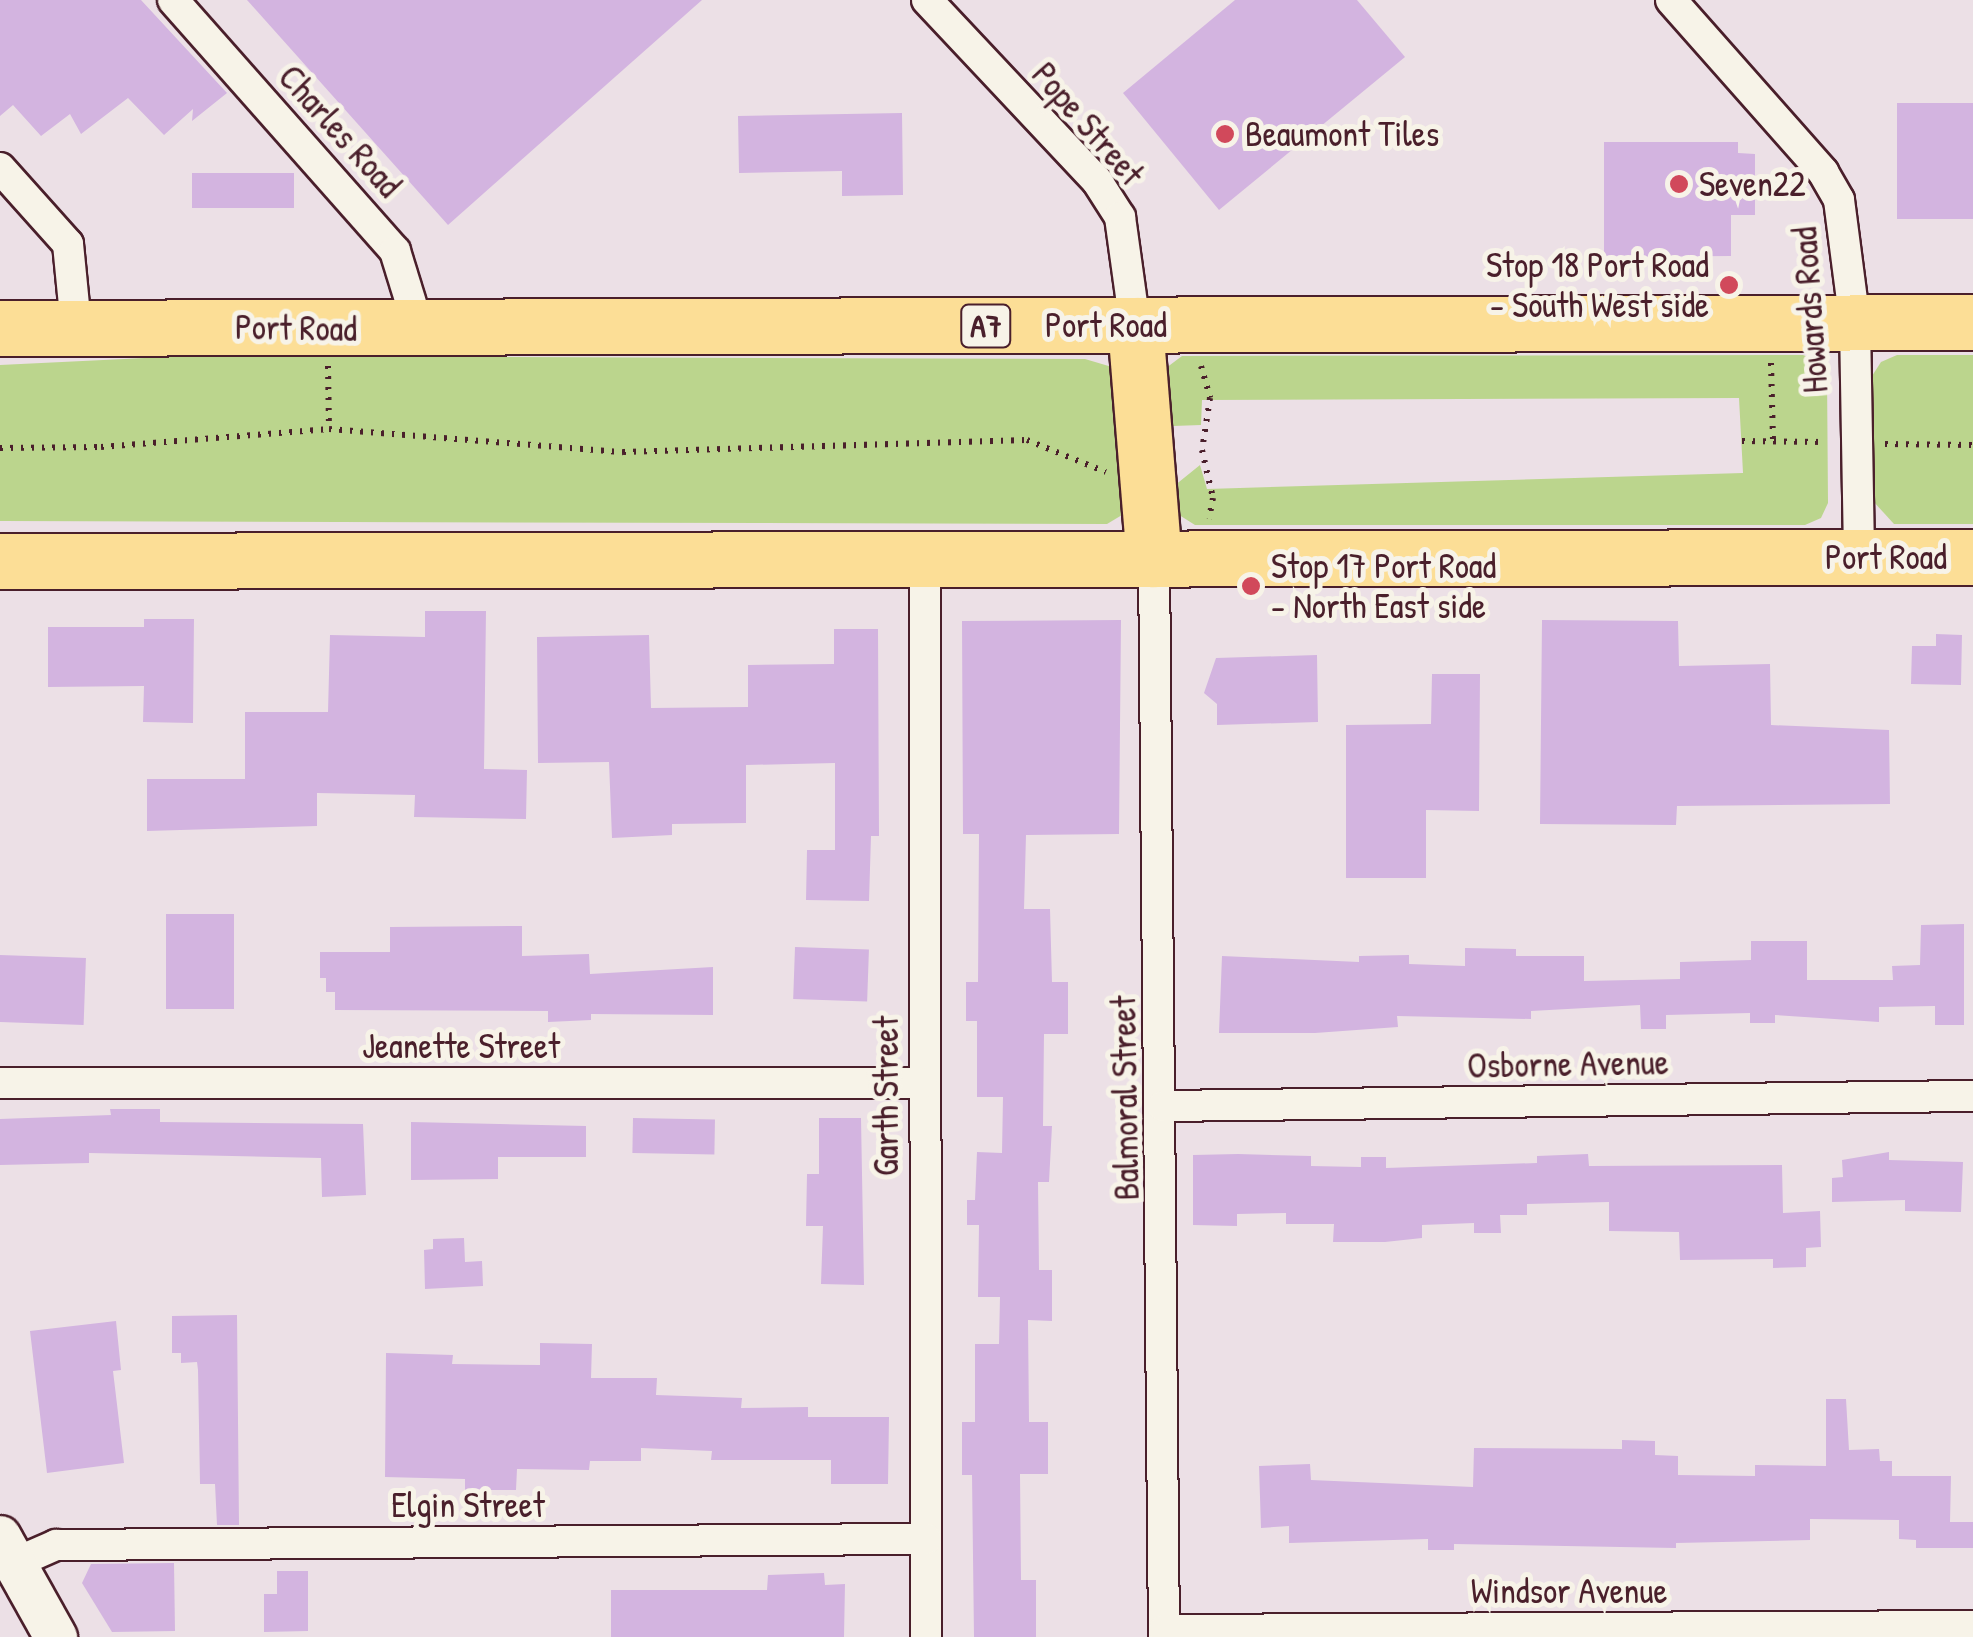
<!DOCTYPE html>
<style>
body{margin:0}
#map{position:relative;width:1973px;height:1637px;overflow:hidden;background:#ece0e6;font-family:"Patrick Hand",sans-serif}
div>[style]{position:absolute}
.green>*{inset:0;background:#bbd58d}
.building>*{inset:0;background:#d3b4e0;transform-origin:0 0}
.path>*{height:6px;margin-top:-3px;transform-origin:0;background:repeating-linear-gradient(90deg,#4a1f2b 0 2.5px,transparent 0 10.5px)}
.roads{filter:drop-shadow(2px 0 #4a1f2b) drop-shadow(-2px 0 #4a1f2b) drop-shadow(0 2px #4a1f2b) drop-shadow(0 -2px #4a1f2b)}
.street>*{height:30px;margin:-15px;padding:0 15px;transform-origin:15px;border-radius:15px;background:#f7f3e8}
.secondary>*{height:42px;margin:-21px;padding:0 21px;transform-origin:21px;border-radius:21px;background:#f7f3e8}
.highway>*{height:55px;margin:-27.5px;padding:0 27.5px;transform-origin:27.5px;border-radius:27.5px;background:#fcde96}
.dots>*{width:28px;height:28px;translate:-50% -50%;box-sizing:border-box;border:5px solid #f7f3e8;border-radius:50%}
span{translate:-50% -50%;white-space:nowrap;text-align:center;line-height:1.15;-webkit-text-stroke:10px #f7f3e8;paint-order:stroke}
.shield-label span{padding:2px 8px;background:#f7f3e8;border:2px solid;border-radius:8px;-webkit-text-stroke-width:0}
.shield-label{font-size:32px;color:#4a1f2b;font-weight:700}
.street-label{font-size:35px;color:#4a1f2b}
.poi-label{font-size:35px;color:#4a1f2b}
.left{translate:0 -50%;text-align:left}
.right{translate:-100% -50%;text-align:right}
</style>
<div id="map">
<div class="green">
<div style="clip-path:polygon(1803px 355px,1820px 362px,1827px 374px,1828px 503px,1821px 518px,1805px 525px,1195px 525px,1176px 513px,1174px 486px,1200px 465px,1207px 489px,1743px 473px,1739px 398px,1202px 400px,1201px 425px,1173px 426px,1166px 418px,1166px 368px,1182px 356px)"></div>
<div style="clip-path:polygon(1897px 355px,1973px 355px,1973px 524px,1894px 524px,1873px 501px,1872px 376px,1881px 362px)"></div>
<div style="clip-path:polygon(186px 356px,1085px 359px,1112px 367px,1127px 512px,1107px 524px,0 521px,0 365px)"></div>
</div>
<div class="building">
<div style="clip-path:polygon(0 0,141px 0,227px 93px,192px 121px,193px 109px,164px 135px,128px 98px,81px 134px,70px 114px,41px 136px,13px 105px,0 116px)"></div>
<div style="clip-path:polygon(247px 0,702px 0,448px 225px)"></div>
<div style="clip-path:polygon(1235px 0,1357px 0,1405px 57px,1219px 210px,1123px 93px)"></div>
<div style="left:1897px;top:103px;width:76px;height:116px"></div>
<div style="clip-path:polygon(902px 113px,903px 195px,842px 196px,842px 171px,739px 173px,738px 116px)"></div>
<div style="clip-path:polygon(1604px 142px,1738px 142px,1738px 153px,1755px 154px,1755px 215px,1731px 215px,1731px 256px,1604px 257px)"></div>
<div style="left:192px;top:173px;width:102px;height:35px"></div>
<div style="clip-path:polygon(425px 611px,486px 611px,484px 769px,527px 770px,526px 819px,414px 817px,415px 795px,317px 793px,317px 826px,147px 831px,147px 779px,245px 779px,245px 712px,328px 712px,330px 635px,425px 637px)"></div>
<div style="clip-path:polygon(144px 619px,194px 619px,193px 723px,143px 722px,144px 686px,48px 687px,48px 627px,144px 627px)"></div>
<div style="clip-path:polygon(1121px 620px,1119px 834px,1026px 835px,1024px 909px,1050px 909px,1052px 982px,1068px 982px,1068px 1034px,1044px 1034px,1043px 1126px,1052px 1126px,1049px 1182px,1038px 1182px,1039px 1270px,1052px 1270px,1052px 1321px,1028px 1320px,1029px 1422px,1048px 1422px,1048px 1474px,1020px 1474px,1021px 1580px,1036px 1580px,1036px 1637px,974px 1637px,972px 1475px,962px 1475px,962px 1422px,975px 1422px,975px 1344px,999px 1344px,1000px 1297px,978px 1297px,979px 1225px,967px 1225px,967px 1200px,975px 1200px,977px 1152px,1002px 1153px,1003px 1097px,977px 1097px,977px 1021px,966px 1021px,966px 982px,978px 982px,979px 834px,963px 834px,962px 621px)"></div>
<div style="clip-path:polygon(1542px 620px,1678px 621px,1679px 666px,1770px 664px,1771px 725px,1889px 730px,1890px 804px,1677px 806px,1676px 825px,1540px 824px)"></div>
<div style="clip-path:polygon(834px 629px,878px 629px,879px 836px,871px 836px,869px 901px,806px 900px,807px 850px,835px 850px,835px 763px,746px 765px,746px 823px,672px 824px,672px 835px,612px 838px,609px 762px,538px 763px,537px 637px,649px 635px,651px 708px,748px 707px,748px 665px,834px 664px)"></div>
<div style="clip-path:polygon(1936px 634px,1962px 635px,1961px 685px,1911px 684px,1912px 646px,1936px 646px)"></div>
<div style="clip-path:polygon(1317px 655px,1318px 722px,1217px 725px,1217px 704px,1204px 693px,1216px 658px)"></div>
<div style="clip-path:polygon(1432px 674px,1480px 674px,1479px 811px,1426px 810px,1426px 878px,1346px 878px,1346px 725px,1431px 724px)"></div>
<div style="left:166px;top:914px;width:68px;height:95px"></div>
<div style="clip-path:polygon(1964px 924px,1964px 1025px,1935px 1025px,1935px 1006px,1879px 1007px,1879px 1022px,1775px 1015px,1775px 1023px,1750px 1023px,1750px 1013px,1666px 1015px,1666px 1029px,1641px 1029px,1640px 1005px,1531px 1011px,1531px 1019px,1397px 1016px,1398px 1027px,1315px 1033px,1219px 1033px,1222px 956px,1359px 962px,1359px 956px,1409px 955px,1409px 964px,1465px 966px,1465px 948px,1516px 949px,1516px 956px,1584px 956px,1584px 981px,1680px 979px,1680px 962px,1751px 960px,1751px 941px,1807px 941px,1807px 980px,1893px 980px,1892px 966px,1920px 965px,1921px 925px)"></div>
<div style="clip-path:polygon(522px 926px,522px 956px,589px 954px,590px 974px,713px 967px,713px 1015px,591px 1014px,591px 1020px,548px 1022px,548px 1011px,335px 1010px,335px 992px,326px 992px,326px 978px,320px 978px,320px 952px,390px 952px,390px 927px)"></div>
<div style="left:795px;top:947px;width:74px;height:52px;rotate:2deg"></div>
<div style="left:0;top:955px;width:86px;height:67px;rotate:2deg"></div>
<div style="clip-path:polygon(110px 1109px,160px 1109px,160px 1122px,363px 1124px,366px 1195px,322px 1197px,321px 1158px,89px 1153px,89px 1163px,0 1165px,0 1119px,111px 1115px)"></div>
<div style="left:633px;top:1118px;width:82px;height:35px;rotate:1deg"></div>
<div style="clip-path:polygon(819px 1118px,861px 1118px,864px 1285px,821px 1284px,823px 1226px,806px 1226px,807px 1174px,819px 1174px)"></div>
<div style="clip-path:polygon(411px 1122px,586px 1126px,586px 1157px,498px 1157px,498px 1179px,411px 1180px)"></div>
<div style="clip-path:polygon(1889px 1152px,1889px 1160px,1963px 1162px,1961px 1212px,1905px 1211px,1905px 1200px,1832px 1202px,1832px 1178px,1843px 1177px,1842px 1160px)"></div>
<div style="clip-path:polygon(1238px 1154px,1311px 1156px,1311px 1166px,1361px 1167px,1361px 1157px,1386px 1157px,1386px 1168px,1537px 1163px,1537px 1156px,1588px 1154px,1589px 1166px,1782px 1165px,1783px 1213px,1820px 1211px,1821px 1247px,1806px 1248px,1806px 1267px,1773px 1268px,1773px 1259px,1680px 1260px,1679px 1232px,1609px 1231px,1609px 1202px,1527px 1204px,1527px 1215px,1500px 1215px,1501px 1233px,1474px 1233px,1474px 1223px,1422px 1225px,1422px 1238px,1385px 1242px,1333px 1242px,1334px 1224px,1286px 1224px,1286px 1213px,1237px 1214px,1237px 1226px,1193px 1225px,1193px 1155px)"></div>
<div style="clip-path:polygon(464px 1238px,465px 1262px,482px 1261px,483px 1286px,425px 1289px,424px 1250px,433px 1249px,433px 1239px)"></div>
<div style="clip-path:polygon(237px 1315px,239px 1525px,217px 1525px,215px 1484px,200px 1484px,198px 1370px,197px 1362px,181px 1363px,181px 1353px,172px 1353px,172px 1316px)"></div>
<div style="clip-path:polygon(116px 1321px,121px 1370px,113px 1371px,124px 1463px,47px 1473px,30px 1331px)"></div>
<div style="clip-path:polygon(540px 1343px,592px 1344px,591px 1378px,657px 1378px,656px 1395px,742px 1398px,741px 1408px,808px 1407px,808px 1417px,889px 1417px,888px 1484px,831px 1484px,831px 1460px,711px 1460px,712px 1451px,641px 1448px,641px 1461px,590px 1461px,589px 1470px,517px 1469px,516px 1490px,465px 1490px,465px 1479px,385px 1477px,386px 1353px,453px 1355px,452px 1364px,540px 1365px)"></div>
<div style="clip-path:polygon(1826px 1399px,1846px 1399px,1849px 1450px,1879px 1449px,1880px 1461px,1892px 1461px,1892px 1476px,1951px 1476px,1950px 1522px,1973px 1522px,1973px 1548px,1916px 1548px,1916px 1540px,1899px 1539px,1899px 1520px,1810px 1519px,1810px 1540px,1676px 1543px,1676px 1548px,1454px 1544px,1454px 1550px,1428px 1550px,1428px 1539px,1289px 1543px,1289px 1526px,1261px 1528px,1259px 1466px,1310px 1464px,1311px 1480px,1473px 1487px,1474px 1448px,1622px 1449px,1622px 1440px,1655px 1441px,1655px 1455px,1678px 1456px,1678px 1475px,1755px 1476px,1755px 1465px,1826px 1466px)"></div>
<div style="clip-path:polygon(174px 1563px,175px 1631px,112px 1632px,82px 1583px,91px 1564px)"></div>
<div style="clip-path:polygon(277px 1571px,308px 1571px,308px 1631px,264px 1632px,264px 1594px,277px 1594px)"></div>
<div style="clip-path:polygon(824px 1573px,825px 1585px,845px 1584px,844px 1637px,611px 1637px,611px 1590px,767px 1590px,768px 1575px)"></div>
</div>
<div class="path">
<div style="left:1771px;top:363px;width:78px;rotate:88.5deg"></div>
<div style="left:328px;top:366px;width:63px;rotate:89.1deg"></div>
<div style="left:1201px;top:366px;width:33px;rotate:74deg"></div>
<div style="left:1210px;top:398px;width:53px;rotate:98.7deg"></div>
<div style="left:1202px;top:450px;width:49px;rotate:77.1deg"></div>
<div style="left:1213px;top:498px;width:21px;rotate:101deg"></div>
<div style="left:1742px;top:441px;width:83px;rotate:0.7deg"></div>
<div style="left:1885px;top:444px;width:88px;rotate:0.7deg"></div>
<div style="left:0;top:448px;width:101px;rotate:-0.6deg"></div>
<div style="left:101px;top:447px;width:229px;rotate:-4.5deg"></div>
<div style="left:329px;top:429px;width:295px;rotate:4.5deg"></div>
<div style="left:623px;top:452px;width:404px;rotate:-1.7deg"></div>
<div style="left:1027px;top:440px;width:85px;rotate:22.1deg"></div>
</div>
<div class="roads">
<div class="street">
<div style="left:173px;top:0;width:335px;rotate:48.5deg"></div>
<div style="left:395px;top:251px;width:82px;rotate:72.9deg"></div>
<div style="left:927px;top:0;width:248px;rotate:46.8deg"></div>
<div style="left:1097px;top:181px;width:43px;rotate:57.4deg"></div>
<div style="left:1120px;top:217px;width:109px;rotate:82.1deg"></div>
<div style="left:1671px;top:0;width:230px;rotate:48.5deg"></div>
<div style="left:1823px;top:172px;width:32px;rotate:60deg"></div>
<div style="left:1839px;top:200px;width:125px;rotate:82.6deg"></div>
<div style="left:1855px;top:324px;width:232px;rotate:89deg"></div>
<div style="left:0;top:168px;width:102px;rotate:48.2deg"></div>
<div style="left:68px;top:244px;width:81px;rotate:84.4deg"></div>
<div style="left:925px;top:556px;width:1081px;rotate:89.95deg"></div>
<div style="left:1154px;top:559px;width:1078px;rotate:89.47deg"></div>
<div style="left:0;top:1083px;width:922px"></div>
<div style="left:1163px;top:1106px;width:810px;rotate:-0.71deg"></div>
<div style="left:15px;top:1563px;width:45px;rotate:-23.7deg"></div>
<div style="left:56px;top:1545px;width:870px;rotate:-0.4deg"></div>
<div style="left:1164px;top:1630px;width:809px;rotate:-0.28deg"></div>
</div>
<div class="secondary">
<div style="left:0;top:1537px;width:115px;rotate:60.8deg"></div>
</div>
<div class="highway">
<div style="left:1135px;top:325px;width:235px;rotate:85.4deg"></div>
<div style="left:0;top:328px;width:1973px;rotate:-0.17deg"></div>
<div style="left:0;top:561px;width:1973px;rotate:-0.12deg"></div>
</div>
</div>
<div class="dots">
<div style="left:1225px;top:134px;background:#d1495b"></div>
<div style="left:1679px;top:184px;background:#d1495b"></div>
<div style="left:1729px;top:285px;background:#d1495b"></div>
<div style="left:1251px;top:586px;background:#d1495b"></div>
</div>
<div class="shield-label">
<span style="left:986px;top:326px">A7</span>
</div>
<div class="street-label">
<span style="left:1088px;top:124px;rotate:49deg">Pope Street</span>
<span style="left:340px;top:131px;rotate:48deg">Charles Road</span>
<span style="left:1810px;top:310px;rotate:-94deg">Howards Road</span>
<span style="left:1106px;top:325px">Port Road</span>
<span style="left:296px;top:328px;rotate:1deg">Port Road</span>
<span style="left:1886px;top:557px">Port Road</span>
<span style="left:461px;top:1046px">Jeanette Street</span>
<span style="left:1568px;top:1064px;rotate:-1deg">Osborne Avenue</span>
<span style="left:886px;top:1096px;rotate:-90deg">Garth Street</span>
<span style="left:1125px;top:1098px;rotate:-91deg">Balmoral Street</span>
<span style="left:468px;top:1505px">Elgin Street</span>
<span style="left:1569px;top:1591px">Windsor Avenue</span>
</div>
<div class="poi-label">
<span class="left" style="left:1245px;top:134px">Beaumont Tiles</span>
<span class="left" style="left:1699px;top:184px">Seven22</span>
<span class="right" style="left:1709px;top:285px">Stop 18 Port Road<br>- South West side</span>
<span class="left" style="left:1271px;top:586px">Stop 17 Port Road<br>- North East side</span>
</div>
</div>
